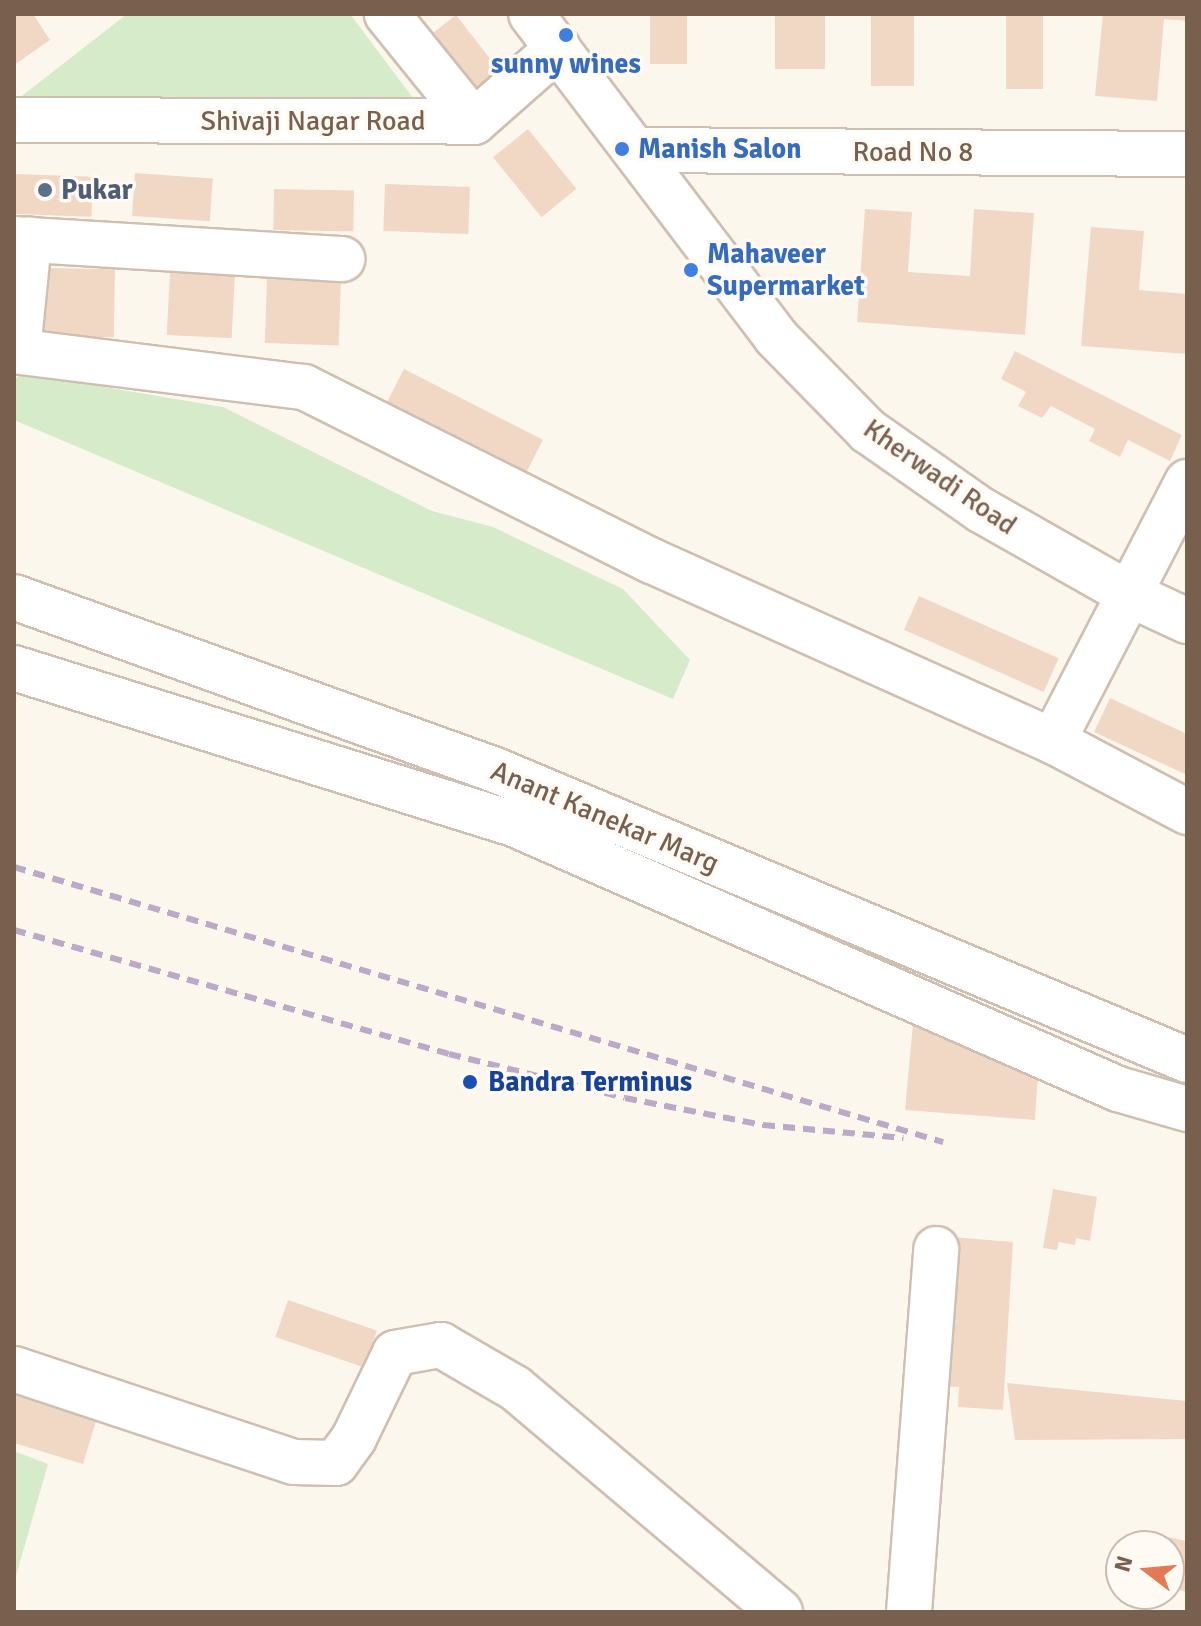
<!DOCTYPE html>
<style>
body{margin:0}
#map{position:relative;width:1201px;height:1626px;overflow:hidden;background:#fcf7ec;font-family:Signika,sans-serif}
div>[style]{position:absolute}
.green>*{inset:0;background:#d6ebca}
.building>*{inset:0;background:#f1d8c4;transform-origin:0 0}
.roads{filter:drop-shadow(2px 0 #cfbfb0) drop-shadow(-2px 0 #cfbfb0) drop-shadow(0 2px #cfbfb0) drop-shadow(0 -2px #cfbfb0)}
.minor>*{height:44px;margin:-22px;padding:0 22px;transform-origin:22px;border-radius:22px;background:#fff}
.rail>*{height:6px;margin-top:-3px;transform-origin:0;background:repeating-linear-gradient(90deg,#bba9c8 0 12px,transparent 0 20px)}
.dots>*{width:22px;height:22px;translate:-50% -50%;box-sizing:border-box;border:4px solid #fffaf3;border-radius:50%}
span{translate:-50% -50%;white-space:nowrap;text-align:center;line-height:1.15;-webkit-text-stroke:7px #fffaf3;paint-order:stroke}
.shop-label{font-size:28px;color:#366cbe;font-weight:700}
.left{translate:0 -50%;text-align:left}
.street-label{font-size:28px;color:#785f4e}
.service-label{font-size:28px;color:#4e5e75;font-weight:700}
.transit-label{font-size:28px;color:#164399;font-weight:700}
.frame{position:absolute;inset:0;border:16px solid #785f4e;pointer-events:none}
.north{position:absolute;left:1105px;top:1530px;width:80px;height:80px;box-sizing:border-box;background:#fffaf3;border:2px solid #c9bcb1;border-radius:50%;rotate:286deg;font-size:22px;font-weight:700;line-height:32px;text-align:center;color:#785f4e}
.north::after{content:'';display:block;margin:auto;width:28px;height:36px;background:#e27b55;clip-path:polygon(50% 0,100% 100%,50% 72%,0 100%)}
</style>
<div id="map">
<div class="green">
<div style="clip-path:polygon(127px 14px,350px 14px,440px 134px,14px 102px)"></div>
<div style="clip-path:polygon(21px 373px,223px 407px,432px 511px,493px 527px,623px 589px,690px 660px,673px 699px,14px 420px,14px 380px)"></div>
<div style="clip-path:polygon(14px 1451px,48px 1464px,14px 1583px)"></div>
</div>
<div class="building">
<div style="clip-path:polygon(14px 14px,33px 14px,50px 40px,14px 65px)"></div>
<div style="left:650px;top:14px;width:37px;height:50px"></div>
<div style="left:775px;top:14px;width:50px;height:55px"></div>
<div style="left:871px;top:14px;width:43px;height:72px"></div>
<div style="left:1006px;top:14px;width:37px;height:75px"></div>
<div style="clip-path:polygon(1103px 14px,1187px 14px,1187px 21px,1164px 19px,1157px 101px,1095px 96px)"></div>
<div style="left:456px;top:15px;width:79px;height:44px;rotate:52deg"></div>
<div style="left:528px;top:129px;width:77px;height:45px;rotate:51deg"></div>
<div style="left:135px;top:173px;width:78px;height:43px;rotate:4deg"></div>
<div style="left:14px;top:174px;width:79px;height:40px;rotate:2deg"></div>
<div style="left:385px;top:184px;width:85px;height:47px;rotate:2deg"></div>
<div style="left:274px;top:189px;width:80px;height:41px;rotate:1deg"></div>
<div style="clip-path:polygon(865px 209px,912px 212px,908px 272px,970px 276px,974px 209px,1034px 213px,1025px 335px,857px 322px)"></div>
<div style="clip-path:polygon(1091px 227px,1144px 231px,1139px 290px,1187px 294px,1187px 354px,1081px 346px)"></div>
<div style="left:45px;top:268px;width:70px;height:68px;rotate:1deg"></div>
<div style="left:170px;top:272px;width:65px;height:63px;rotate:3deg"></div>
<div style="left:267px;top:279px;width:74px;height:64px;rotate:2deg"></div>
<div style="clip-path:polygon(1015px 351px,1182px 435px,1170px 461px,1128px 440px,1120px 457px,1089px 441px,1095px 429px,1051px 406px,1042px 418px,1018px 406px,1026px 392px,1001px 379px)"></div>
<div style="left:404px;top:369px;width:156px;height:37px;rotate:27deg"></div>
<div style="left:919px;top:596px;width:153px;height:37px;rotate:24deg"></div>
<div style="clip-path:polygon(1110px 698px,1187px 734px,1187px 775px,1094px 732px)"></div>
<div style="clip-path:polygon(913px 1024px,1038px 1073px,1035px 1120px,905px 1110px)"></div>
<div style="clip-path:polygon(1053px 1189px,1097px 1197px,1090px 1241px,1076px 1238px,1075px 1245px,1059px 1242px,1057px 1250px,1043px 1248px)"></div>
<div style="clip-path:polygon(940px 1236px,1013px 1242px,1003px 1410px,958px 1407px,959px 1387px,930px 1386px)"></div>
<div style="left:288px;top:1300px;width:94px;height:39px;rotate:19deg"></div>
<div style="clip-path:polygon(1007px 1383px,1187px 1401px,1187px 1439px,1015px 1440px)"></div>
<div style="clip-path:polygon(14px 1386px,99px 1411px,83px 1464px,14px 1443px)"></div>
<div style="clip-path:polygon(1163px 1536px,1187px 1541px,1187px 1592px,1169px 1588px,1169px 1546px,1161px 1546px)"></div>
</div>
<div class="roads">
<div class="minor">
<div style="left:531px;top:14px;width:405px;rotate:52.8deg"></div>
<div style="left:776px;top:337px;width:132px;rotate:45.6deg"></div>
<div style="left:868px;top:431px;width:138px;rotate:35deg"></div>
<div style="left:981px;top:510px;width:170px;rotate:29.6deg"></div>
<div style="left:1129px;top:594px;width:64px;rotate:25deg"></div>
<div style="left:14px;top:120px;width:460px;rotate:0.2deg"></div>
<div style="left:474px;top:122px;width:139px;rotate:-128.9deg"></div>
<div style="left:474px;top:122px;width:112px;rotate:-41.4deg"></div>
<div style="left:639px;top:150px;width:548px;rotate:0.42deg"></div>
<div style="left:14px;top:239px;width:329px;rotate:3.5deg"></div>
<div style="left:14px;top:351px;width:292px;rotate:7.1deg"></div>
<div style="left:304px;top:387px;width:389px;rotate:26.6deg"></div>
<div style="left:652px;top:561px;width:440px;rotate:24.2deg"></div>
<div style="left:1053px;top:741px;width:292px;rotate:-62.6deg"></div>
<div style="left:18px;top:351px;width:112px;rotate:-84.3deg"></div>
<div style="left:14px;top:597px;width:511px;rotate:19.78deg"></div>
<div style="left:495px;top:770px;width:750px;rotate:22.74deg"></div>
<div style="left:14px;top:668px;width:524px;rotate:17.33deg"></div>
<div style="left:514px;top:824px;width:660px;rotate:23.69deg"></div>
<div style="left:1118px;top:1089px;width:72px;rotate:16.2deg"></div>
<div style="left:1053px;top:741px;width:152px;rotate:27.9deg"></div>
<div style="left:14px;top:1369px;width:295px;rotate:18.4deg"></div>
<div style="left:294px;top:1462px;width:42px;rotate:1.4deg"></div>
<div style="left:336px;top:1463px;width:31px;rotate:-54deg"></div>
<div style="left:354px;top:1438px;width:94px;rotate:-64.2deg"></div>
<div style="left:395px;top:1353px;width:47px;rotate:-9.9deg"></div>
<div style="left:441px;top:1345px;width:86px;rotate:30.2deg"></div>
<div style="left:515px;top:1388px;width:347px;rotate:40.2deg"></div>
<div style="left:909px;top:1612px;width:364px;rotate:-85.7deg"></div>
</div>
</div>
<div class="rail">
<div style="left:14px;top:867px;width:969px;rotate:16.49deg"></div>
<div style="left:14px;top:930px;width:452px;rotate:15.9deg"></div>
<div style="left:449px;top:1054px;width:181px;rotate:14deg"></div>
<div style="left:625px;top:1098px;width:141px;rotate:11.1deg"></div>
<div style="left:763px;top:1125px;width:141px;rotate:5.3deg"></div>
</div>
<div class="dots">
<div style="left:566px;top:35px;background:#3f7fe0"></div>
<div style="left:622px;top:149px;background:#3f7fe0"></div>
<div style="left:45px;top:190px;background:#5c6f8a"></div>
<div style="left:691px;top:270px;background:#3f7fe0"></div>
<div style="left:470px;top:1082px;background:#1a4fb4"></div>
</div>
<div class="shop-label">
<span style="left:566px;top:64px">sunny wines</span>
<span class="left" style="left:638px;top:149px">Manish Salon</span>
<span class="left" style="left:707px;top:270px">Mahaveer<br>Supermarket</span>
</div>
<div class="street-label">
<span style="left:313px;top:121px">Shivaji Nagar Road</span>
<span style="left:913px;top:152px">Road No 8</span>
<span style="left:940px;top:477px;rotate:35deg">Kherwadi Road</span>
<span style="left:605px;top:817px;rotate:23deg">Anant Kanekar Marg</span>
</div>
<div class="service-label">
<span class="left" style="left:61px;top:190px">Pukar</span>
</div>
<div class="transit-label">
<span class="left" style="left:488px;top:1082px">Bandra Terminus</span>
</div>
<div class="frame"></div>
<div class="north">N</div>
</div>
